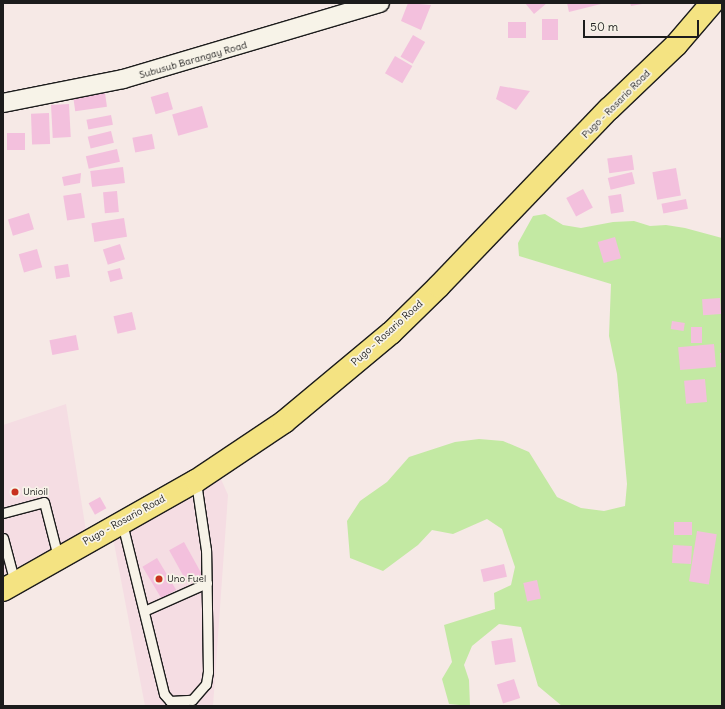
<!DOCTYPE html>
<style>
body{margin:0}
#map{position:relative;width:725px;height:709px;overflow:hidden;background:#f6e9e6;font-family:Delius,sans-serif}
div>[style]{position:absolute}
.built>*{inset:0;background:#f5dde3}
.green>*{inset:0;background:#c3e9a3}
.building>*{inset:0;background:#f3c0dd;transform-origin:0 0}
.roads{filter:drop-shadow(1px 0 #1c1c1c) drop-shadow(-1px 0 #1c1c1c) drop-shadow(0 1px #1c1c1c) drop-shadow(0 -1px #1c1c1c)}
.lane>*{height:9px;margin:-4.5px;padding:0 4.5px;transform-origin:4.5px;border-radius:4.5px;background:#f7f3e8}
.street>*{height:18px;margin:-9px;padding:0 9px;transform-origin:9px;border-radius:9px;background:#f7f3e8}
.primary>*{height:22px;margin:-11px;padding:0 11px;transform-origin:11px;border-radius:11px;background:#f4e382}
.dots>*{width:11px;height:11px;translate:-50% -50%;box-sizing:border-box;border:2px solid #f7f3e8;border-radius:50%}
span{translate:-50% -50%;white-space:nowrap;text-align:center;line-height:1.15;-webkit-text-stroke:3.5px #f7f3e8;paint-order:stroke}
.street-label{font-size:10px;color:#1c1c1c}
.poi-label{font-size:10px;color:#1c1c1c}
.left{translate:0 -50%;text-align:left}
.frame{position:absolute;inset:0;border:4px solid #1c1c1c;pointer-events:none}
.scale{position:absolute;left:583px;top:20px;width:116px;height:18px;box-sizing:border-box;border:2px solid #1c1c1c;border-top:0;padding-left:5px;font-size:12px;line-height:14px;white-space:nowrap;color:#1c1c1c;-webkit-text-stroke:3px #f7f3e8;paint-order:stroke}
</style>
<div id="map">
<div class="built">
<div style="clip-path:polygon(66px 404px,86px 531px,3px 575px,3px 425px)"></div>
<div style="clip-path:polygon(221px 479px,228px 495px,213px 706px,145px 706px,113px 538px)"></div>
</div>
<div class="green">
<div style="clip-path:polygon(545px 214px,563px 225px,581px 228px,613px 222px,634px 221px,650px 226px,666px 225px,685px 228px,722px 238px,722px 706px,562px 706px,538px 686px,521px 627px,499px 624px,472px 646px,464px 665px,469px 680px,470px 706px,449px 704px,442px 679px,452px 662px,444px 625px,495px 609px,494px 593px,511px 585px,515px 567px,502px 529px,487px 519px,453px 534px,432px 530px,418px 545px,383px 571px,350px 558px,347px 521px,360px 501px,387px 482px,409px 457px,455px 442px,479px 439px,503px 441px,529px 452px,557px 497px,581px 508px,604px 511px,625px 506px,627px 484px,617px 374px,609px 336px,611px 284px,519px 256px,518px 243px,533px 216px)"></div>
</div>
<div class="building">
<div style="clip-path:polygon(408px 3px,431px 5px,421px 30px,401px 21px)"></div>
<div style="clip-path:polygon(525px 3px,547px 3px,534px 14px)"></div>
<div style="clip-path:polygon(567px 3px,601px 3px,601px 4px,569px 12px)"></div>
<div style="clip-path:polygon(630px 3px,642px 3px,642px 4px,631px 6px)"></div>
<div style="left:542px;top:19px;width:16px;height:21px"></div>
<div style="left:526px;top:22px;width:16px;height:18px;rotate:90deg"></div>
<div style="left:413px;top:35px;width:14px;height:25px;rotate:30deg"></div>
<div style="left:395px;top:56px;width:20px;height:20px;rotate:30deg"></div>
<div style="clip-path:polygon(500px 86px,530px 91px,516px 110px,496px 99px)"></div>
<div style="left:168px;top:92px;width:18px;height:18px;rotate:74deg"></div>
<div style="left:105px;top:93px;width:14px;height:32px;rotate:82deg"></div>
<div style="left:69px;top:104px;width:33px;height:18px;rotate:87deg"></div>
<div style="left:202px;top:106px;width:22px;height:31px;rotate:74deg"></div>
<div style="left:49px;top:113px;width:31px;height:18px;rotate:88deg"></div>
<div style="left:111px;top:115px;width:10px;height:25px;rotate:79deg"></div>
<div style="left:111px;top:131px;width:12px;height:24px;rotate:76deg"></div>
<div style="left:7px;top:133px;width:18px;height:17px"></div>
<div style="left:152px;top:134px;width:15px;height:20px;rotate:79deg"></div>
<div style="left:117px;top:149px;width:13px;height:32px;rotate:77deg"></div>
<div style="left:632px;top:155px;width:15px;height:25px;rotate:82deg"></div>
<div style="left:123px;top:167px;width:16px;height:33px;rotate:83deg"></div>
<div style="left:676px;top:168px;width:28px;height:24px;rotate:80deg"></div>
<div style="left:632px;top:172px;width:12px;height:25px;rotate:76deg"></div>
<div style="clip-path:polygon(81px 173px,80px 183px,64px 186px,62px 177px)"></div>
<div style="left:583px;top:189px;width:21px;height:19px;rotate:62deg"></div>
<div style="left:117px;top:191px;width:21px;height:14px;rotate:85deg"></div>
<div style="left:81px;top:193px;width:25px;height:18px;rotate:81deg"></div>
<div style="left:621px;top:194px;width:18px;height:13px;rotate:81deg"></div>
<div style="left:686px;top:199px;width:10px;height:25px;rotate:79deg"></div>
<div style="left:29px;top:213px;width:17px;height:22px;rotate:73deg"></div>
<div style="left:124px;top:218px;width:19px;height:33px;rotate:81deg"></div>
<div style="left:615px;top:237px;width:22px;height:18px;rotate:74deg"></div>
<div style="left:120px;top:244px;width:16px;height:18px;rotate:72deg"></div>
<div style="left:37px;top:249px;width:19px;height:19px;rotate:74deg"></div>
<div style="left:68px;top:264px;width:13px;height:14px;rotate:81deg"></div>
<div style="left:120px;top:268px;width:11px;height:13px;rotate:75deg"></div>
<div style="left:720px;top:298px;width:16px;height:18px;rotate:86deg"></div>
<div style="left:132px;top:312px;width:18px;height:19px;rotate:77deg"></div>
<div style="left:672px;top:321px;width:13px;height:8px;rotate:9deg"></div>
<div style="left:691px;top:327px;width:11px;height:16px"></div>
<div style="left:76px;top:335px;width:15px;height:27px;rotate:79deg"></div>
<div style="left:714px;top:344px;width:23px;height:36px;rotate:85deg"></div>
<div style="clip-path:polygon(720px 353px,722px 353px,722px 365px,721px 365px)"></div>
<div style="left:705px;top:379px;width:23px;height:21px;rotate:85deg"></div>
<div style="left:100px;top:497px;width:13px;height:13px;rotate:61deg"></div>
<div style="left:674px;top:522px;width:18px;height:13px"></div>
<div style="left:697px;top:531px;width:20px;height:51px;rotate:9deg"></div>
<div style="left:184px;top:542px;width:38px;height:17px;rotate:61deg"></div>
<div style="left:673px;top:545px;width:19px;height:18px;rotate:3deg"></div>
<div style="left:157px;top:558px;width:37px;height:17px;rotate:59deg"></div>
<div style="left:504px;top:564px;width:13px;height:24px;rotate:77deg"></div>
<div style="left:537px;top:580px;width:19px;height:14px;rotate:78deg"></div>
<div style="left:512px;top:638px;width:24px;height:21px;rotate:81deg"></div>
<div style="left:514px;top:679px;width:20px;height:18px;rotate:72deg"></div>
</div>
<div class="roads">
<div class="lane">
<div style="left:3px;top:513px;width:42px;rotate:-15deg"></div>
<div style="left:44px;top:502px;width:57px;rotate:75.7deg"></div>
<div style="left:122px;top:523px;width:176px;rotate:76.2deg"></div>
<div style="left:164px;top:694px;width:9px;rotate:49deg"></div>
<div style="left:170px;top:701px;width:22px;rotate:-3deg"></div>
<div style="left:192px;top:700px;width:21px;rotate:-49deg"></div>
<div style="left:206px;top:684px;width:12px;rotate:-81deg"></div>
<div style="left:208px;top:672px;width:122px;rotate:-90.9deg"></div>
<div style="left:206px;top:550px;width:69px;rotate:-98.4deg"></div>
<div style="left:3px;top:538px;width:47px;rotate:75.1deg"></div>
<div style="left:144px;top:611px;width:69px;rotate:-24deg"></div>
</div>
<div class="street">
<div style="left:3px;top:103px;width:122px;rotate:-11.3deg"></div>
<div style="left:123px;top:79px;width:268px;rotate:-16.5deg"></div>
</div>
<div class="primary">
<div style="left:3px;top:590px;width:222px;rotate:-29.5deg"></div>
<div style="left:196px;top:481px;width:106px;rotate:-33.8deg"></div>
<div style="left:284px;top:422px;width:139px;rotate:-39.8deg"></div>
<div style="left:391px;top:333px;width:67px;rotate:-44.4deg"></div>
<div style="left:439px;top:286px;width:245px;rotate:-46.2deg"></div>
<div style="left:609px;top:109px;width:93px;rotate:-43.7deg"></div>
<div style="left:676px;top:45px;width:55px;rotate:-49.4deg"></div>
</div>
</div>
<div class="dots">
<div style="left:15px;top:492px;background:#c8321e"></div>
<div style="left:159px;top:579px;background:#c8321e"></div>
</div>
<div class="street-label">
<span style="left:193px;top:60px;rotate:-16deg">Subusub Barangay Road</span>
<span style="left:616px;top:104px;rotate:-45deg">Pugo - Rosario Road</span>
<span style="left:387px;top:333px;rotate:-42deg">Pugo - Rosario Road</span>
<span style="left:124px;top:520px;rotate:-29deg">Pugo - Rosario Road</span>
</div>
<div class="poi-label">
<span class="left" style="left:23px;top:492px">Unioil</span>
<span class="left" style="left:167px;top:579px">Uno Fuel</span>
</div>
<div class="frame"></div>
<div class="scale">50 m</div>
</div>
